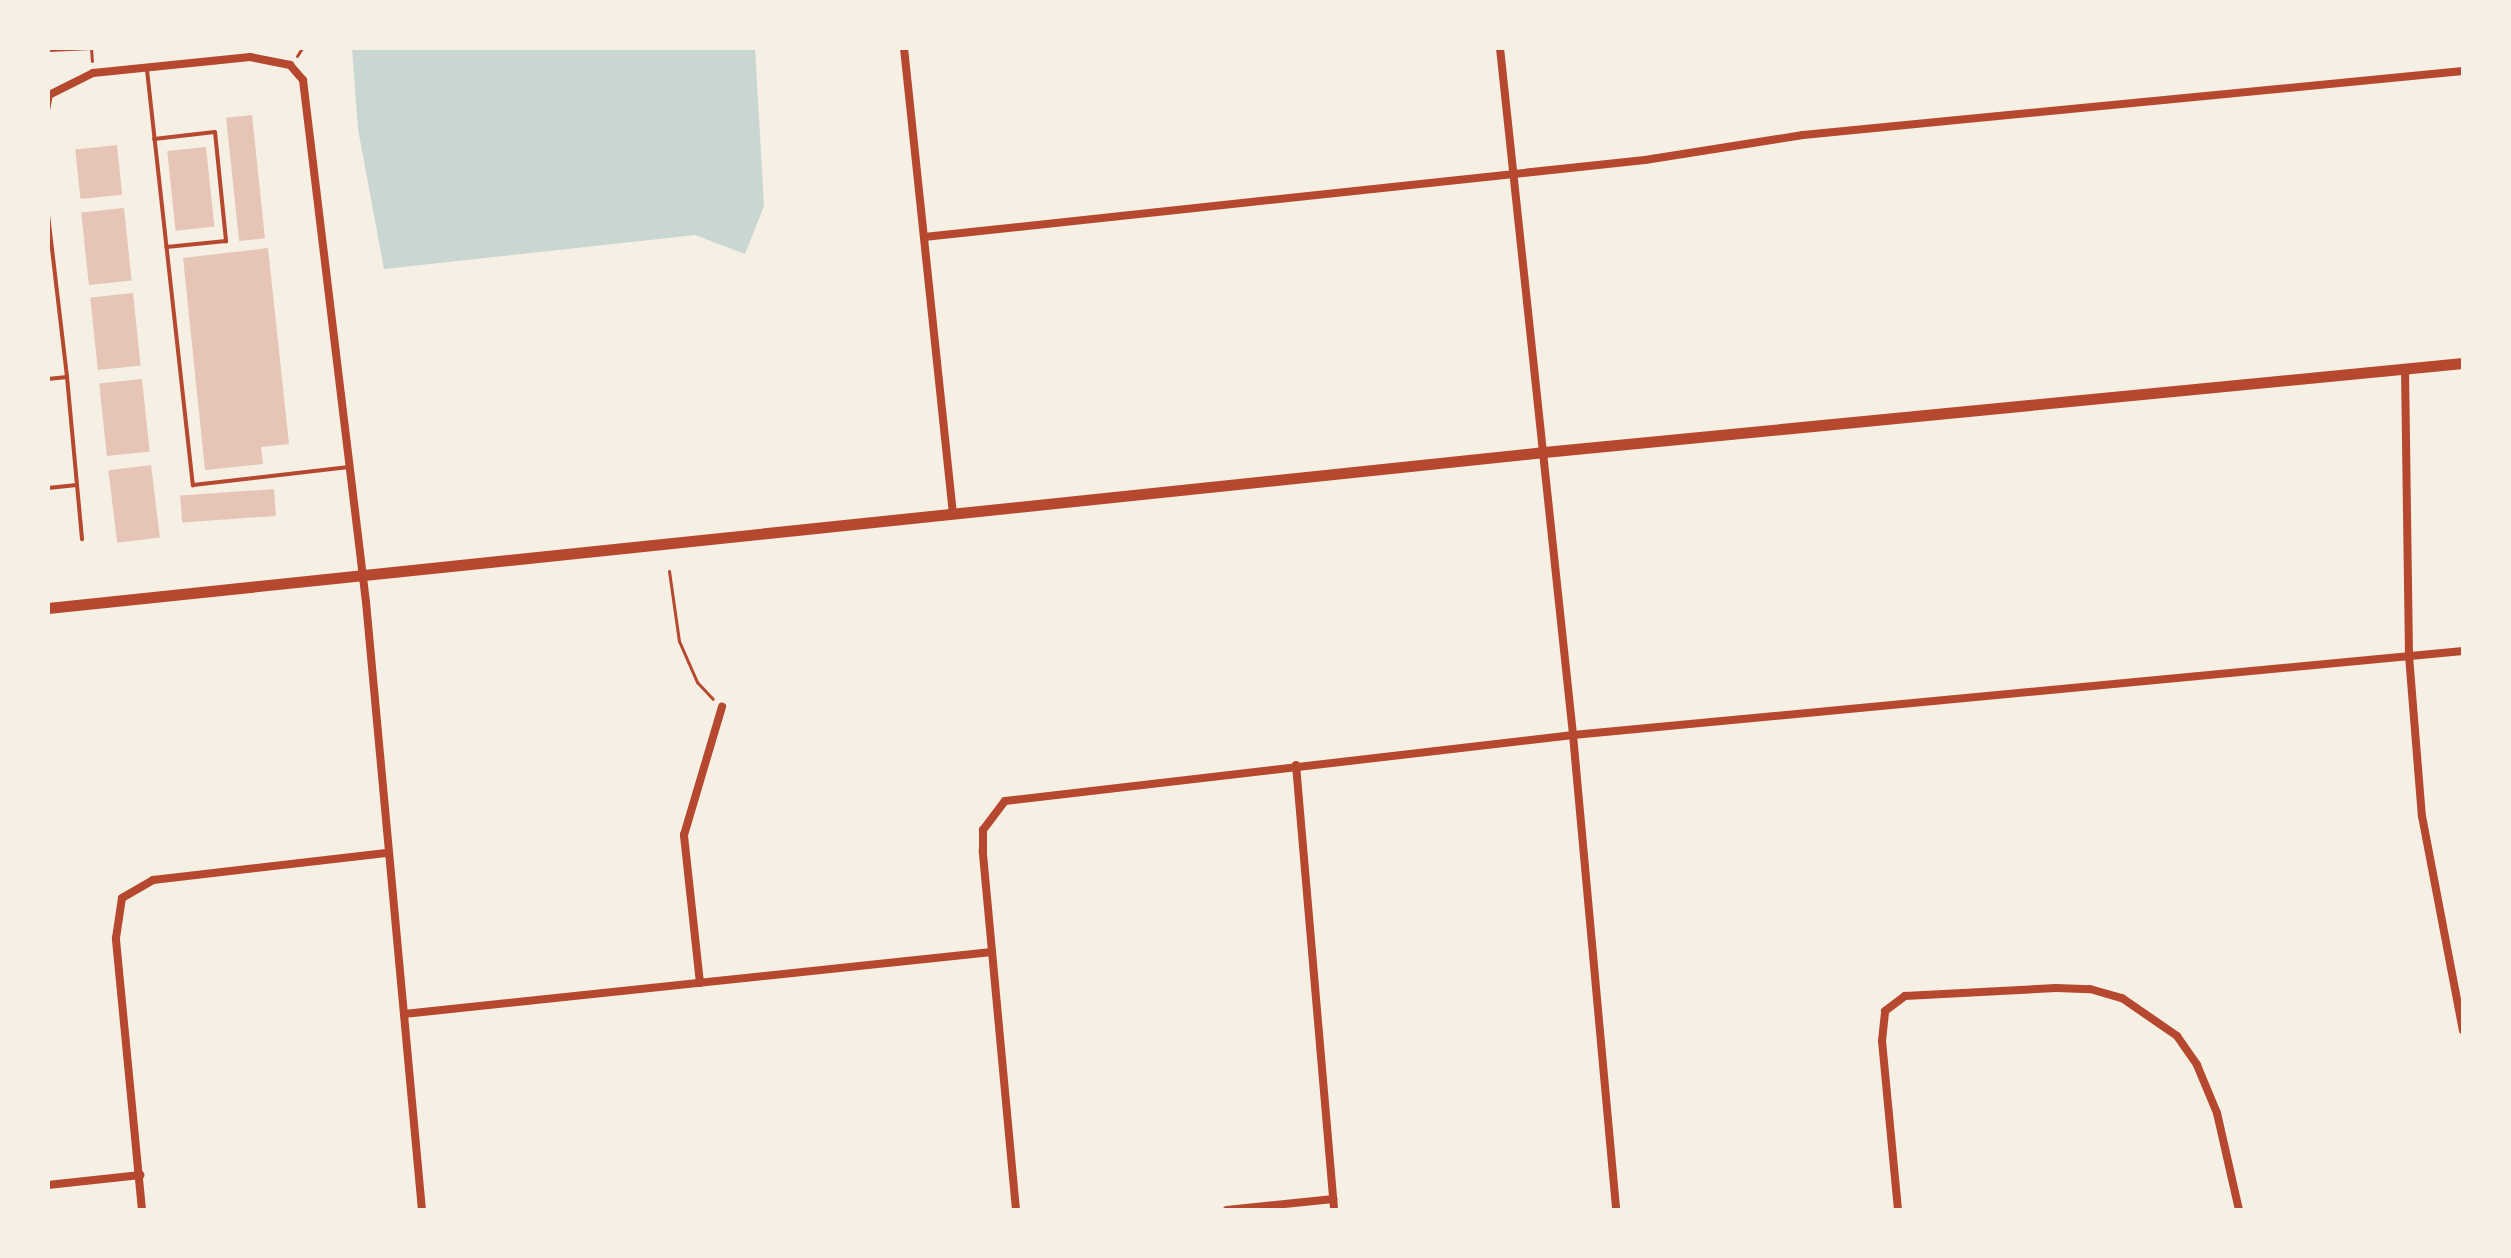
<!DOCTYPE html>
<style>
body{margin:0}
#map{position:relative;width:2511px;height:1258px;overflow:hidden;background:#f6efe4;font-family:Raleway,sans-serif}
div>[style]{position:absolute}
.water>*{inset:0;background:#c9d6d2}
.building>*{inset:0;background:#e6c5b7;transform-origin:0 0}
.path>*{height:3px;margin:-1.5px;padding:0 1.5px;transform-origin:1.5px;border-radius:1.5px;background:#b5482f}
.service>*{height:4px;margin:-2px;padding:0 2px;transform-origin:2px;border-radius:2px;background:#b5482f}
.minor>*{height:8px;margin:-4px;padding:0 4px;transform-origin:4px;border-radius:4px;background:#b5482f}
.secondary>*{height:11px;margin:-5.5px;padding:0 5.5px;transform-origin:5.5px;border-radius:5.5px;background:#b5482f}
span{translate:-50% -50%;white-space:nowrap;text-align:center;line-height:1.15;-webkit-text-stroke:6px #f6efe4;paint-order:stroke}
.frame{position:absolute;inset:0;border:50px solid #f6efe4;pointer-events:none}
</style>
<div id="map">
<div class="water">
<div style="clip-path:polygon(352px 48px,755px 48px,764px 206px,745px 254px,695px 235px,384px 269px,358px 129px)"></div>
</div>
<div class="building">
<div style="left:252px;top:115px;width:124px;height:26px;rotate:84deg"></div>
<div style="left:117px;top:145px;width:50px;height:42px;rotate:84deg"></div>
<div style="left:206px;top:147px;width:80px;height:39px;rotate:84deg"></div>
<div style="left:124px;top:208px;width:73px;height:43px;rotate:84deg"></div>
<div style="clip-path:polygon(268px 248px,289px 444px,261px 447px,263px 464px,205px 470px,183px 258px)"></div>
<div style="left:133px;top:293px;width:73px;height:43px;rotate:84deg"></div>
<div style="left:142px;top:379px;width:73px;height:43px;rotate:84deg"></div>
<div style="left:151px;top:465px;width:73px;height:43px;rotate:83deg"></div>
<div style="left:274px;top:489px;width:27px;height:94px;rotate:86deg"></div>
</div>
<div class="path">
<div style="left:48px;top:50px;width:43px;rotate:-2.7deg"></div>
<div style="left:91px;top:48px;width:13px;rotate:86deg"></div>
<div style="left:297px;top:56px;width:9px;rotate:-58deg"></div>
<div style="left:669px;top:571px;width:71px;rotate:81.9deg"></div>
<div style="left:679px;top:641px;width:45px;rotate:66.3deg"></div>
<div style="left:697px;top:682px;width:23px;rotate:47deg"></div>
</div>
<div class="service">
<div style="left:147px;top:70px;width:418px;rotate:83.7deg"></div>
<div style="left:193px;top:485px;width:157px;rotate:-6.6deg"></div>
<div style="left:48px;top:110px;width:16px;rotate:-79deg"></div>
<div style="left:154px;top:139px;width:61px;rotate:-6.5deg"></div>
<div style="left:215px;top:132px;width:110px;rotate:84.2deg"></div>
<div style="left:226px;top:241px;width:60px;rotate:174.3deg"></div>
<div style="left:48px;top:215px;width:163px;rotate:83.3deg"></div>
<div style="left:67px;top:377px;width:19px;rotate:174deg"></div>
<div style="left:67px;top:377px;width:163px;rotate:84.7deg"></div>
<div style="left:48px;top:488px;width:29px;rotate:-6deg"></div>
</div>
<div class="minor">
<div style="left:904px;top:48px;width:468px;rotate:84deg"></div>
<div style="left:1500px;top:48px;width:691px;rotate:83.93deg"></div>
<div style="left:1573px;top:735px;width:477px;rotate:84.8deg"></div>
<div style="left:51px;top:94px;width:47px;rotate:-26.6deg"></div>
<div style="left:93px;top:73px;width:158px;rotate:-5.8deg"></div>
<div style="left:250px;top:57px;width:41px;rotate:11.3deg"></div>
<div style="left:290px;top:65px;width:20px;rotate:49deg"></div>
<div style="left:303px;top:80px;width:526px;rotate:83.12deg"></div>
<div style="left:366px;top:602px;width:611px;rotate:84.74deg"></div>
<div style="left:924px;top:237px;width:725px;rotate:-6.1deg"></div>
<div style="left:1645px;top:160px;width:160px;rotate:-9deg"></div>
<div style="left:1803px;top:135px;width:663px;rotate:-5.54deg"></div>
<div style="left:2405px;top:369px;width:287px;rotate:89.2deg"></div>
<div style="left:2409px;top:656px;width:161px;rotate:85.4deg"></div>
<div style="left:2422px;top:816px;width:218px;rotate:79.2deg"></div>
<div style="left:1296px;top:765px;width:447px;rotate:85.1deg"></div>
<div style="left:700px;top:983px;width:149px;rotate:-96.2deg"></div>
<div style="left:684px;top:835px;width:134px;rotate:-73.5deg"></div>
<div style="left:404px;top:1014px;width:591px;rotate:-6.02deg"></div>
<div style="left:48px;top:1185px;width:93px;rotate:-6.2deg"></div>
<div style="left:142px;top:1210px;width:273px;rotate:-95.5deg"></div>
<div style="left:116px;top:938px;width:40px;rotate:-81.5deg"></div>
<div style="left:122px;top:898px;width:36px;rotate:-30deg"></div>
<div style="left:153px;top:880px;width:237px;rotate:-6.6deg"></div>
<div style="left:1016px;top:1210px;width:361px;rotate:-95.3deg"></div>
<div style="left:983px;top:851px;width:21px;rotate:-90deg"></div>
<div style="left:983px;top:830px;width:36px;rotate:-53deg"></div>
<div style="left:1005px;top:801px;width:572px;rotate:-6.63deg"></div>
<div style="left:1573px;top:735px;width:894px;rotate:-5.39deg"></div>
<div style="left:1227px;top:1210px;width:107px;rotate:-5.9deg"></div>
<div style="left:1898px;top:1210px;width:170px;rotate:-95.4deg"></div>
<div style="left:1882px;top:1041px;width:30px;rotate:-84deg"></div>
<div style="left:1885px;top:1011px;width:25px;rotate:-37deg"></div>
<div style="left:1905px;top:996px;width:151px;rotate:-3deg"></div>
<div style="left:2056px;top:988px;width:34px;rotate:2deg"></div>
<div style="left:2090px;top:989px;width:33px;rotate:16deg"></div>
<div style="left:2122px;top:998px;width:67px;rotate:34.6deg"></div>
<div style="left:2177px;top:1036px;width:35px;rotate:55deg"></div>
<div style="left:2197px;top:1065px;width:52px;rotate:67.4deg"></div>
<div style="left:2217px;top:1113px;width:99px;rotate:77.2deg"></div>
</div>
<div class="secondary">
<div style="left:48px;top:608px;width:1504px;rotate:-5.95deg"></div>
<div style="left:1544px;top:452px;width:923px;rotate:-5.53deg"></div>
</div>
<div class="frame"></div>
</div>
